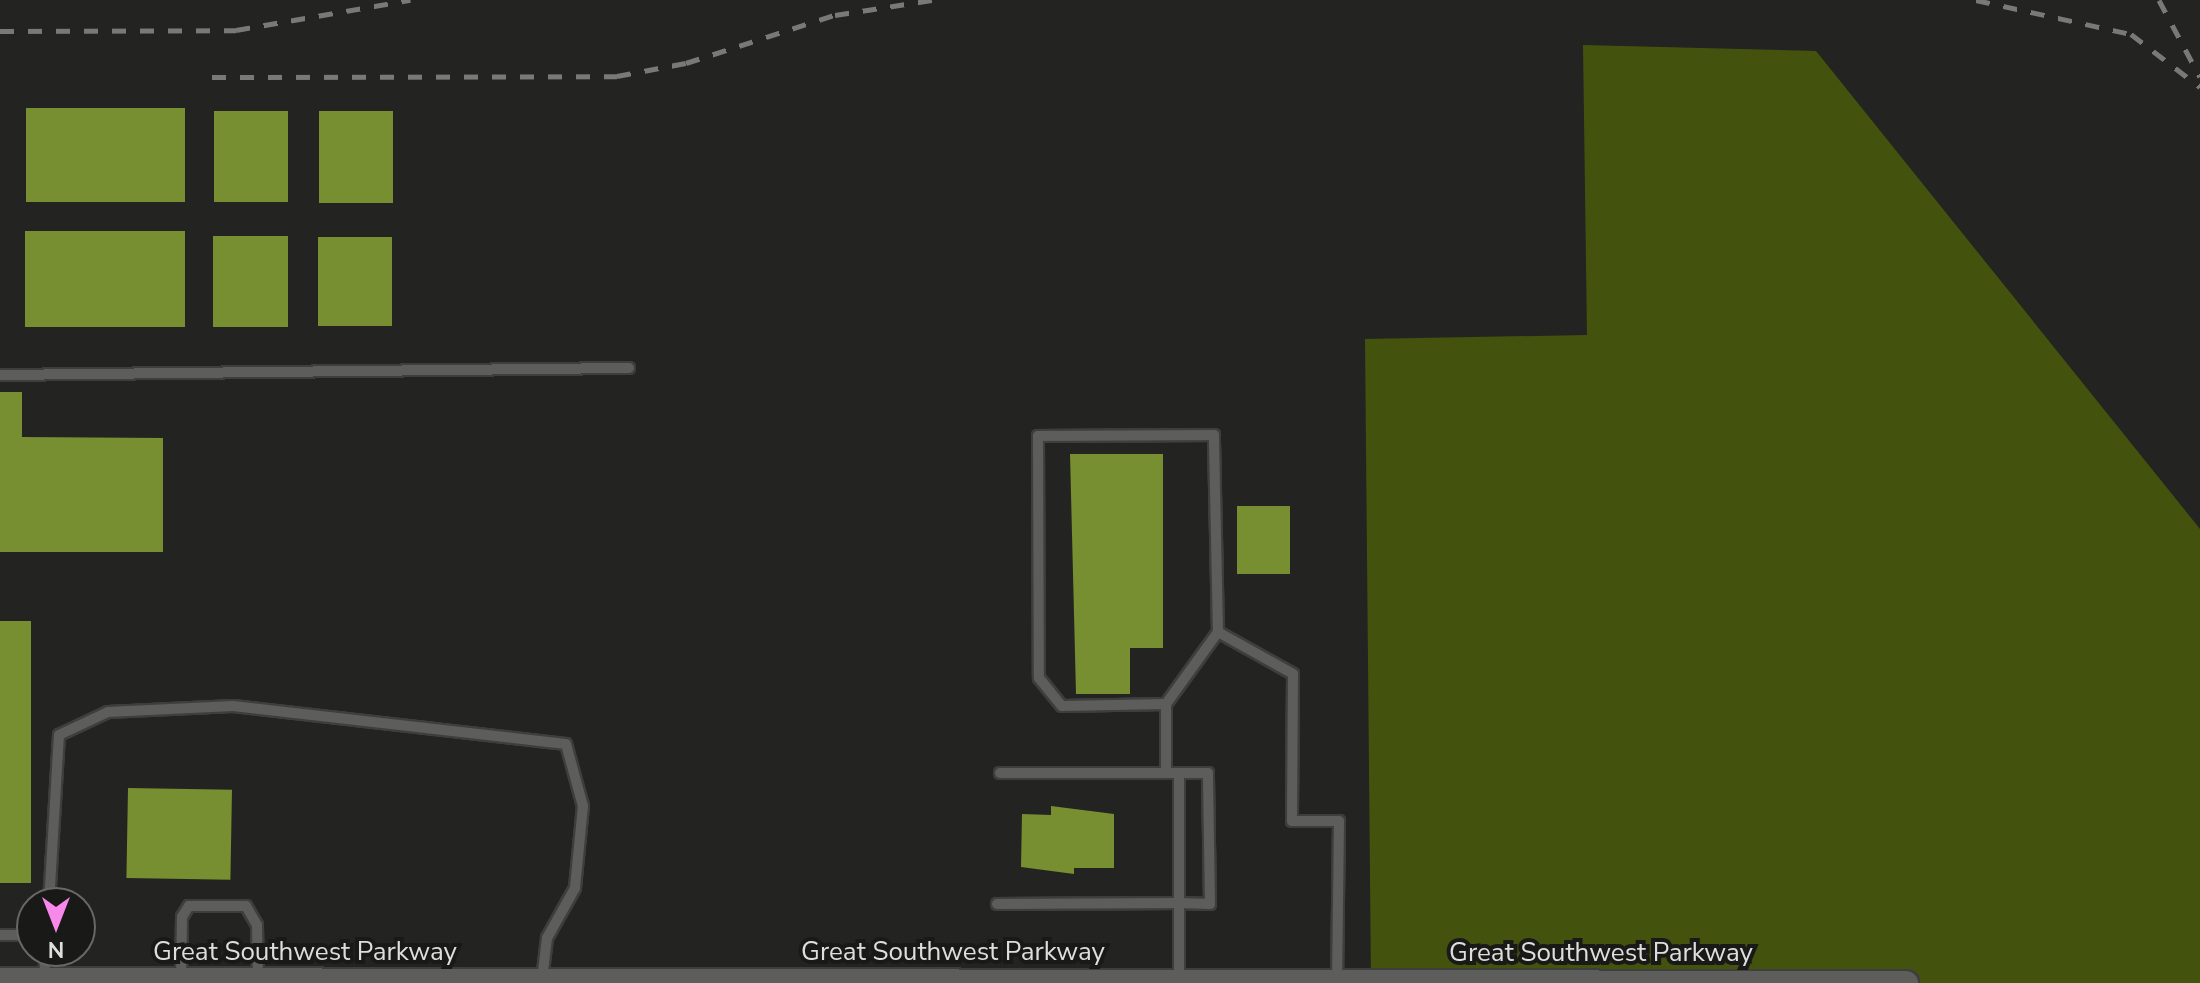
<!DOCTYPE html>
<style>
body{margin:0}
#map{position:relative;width:2200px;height:983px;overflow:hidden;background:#232421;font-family:"Nunito Sans",sans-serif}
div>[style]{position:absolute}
.green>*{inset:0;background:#43530d}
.building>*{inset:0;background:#778f31;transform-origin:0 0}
.roads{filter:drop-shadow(2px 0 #3e3f3d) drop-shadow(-2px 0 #3e3f3d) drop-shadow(0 2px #3e3f3d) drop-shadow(0 -2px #3e3f3d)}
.lane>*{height:10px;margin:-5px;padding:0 5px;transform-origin:5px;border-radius:5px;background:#5d5e5b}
.secondary>*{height:24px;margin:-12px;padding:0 12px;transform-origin:12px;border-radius:12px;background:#5d5e5b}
.rail>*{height:5px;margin-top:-2.5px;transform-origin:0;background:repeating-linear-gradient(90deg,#797a77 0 14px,transparent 0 28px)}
span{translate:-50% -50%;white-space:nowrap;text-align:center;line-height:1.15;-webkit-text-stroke:8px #191a18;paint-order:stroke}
.street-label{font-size:26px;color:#dedfdd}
.north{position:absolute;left:16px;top:887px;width:80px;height:80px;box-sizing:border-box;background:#191a18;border:2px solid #686967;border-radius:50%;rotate:180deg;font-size:22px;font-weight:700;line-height:32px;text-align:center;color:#dedfdd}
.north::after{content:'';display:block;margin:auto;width:28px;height:36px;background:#f888ea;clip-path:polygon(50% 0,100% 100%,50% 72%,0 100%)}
</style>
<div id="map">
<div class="green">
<div style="clip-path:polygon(1583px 45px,1816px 51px,2200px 529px,2200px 983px,1371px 983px,1365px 339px,1587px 335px)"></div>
</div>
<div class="building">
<div style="left:26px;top:108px;width:159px;height:94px"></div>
<div style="left:288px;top:111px;width:91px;height:74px;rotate:90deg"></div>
<div style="left:319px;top:111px;width:74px;height:92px"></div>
<div style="left:25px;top:231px;width:160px;height:96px"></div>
<div style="left:213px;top:236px;width:75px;height:91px"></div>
<div style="left:318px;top:237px;width:74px;height:89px"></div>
<div style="clip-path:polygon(0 392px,22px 392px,22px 437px,163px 438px,163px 552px,0 552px)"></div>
<div style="clip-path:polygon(1070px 454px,1163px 454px,1163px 648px,1130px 648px,1130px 694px,1076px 694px)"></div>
<div style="left:1237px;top:506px;width:53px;height:68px"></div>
<div style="left:0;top:621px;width:31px;height:262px"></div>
<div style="left:128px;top:788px;width:104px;height:90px;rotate:1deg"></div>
<div style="clip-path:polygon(1051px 806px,1114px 814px,1114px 868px,1074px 868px,1074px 874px,1021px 867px,1022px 814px,1051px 815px)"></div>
</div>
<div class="roads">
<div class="lane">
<div style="left:0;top:375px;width:629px;rotate:-0.64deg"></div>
<div style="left:1218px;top:632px;width:86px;rotate:29.2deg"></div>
<div style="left:1293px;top:674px;width:147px;rotate:90.4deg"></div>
<div style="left:1292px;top:821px;width:47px"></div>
<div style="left:1339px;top:821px;width:158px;rotate:90.7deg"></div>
<div style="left:1166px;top:704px;width:89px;rotate:-54.2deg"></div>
<div style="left:1218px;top:632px;width:197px;rotate:-91.2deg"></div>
<div style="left:1214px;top:435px;width:176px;rotate:179.7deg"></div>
<div style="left:1038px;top:436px;width:242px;rotate:89.8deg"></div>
<div style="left:1039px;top:678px;width:36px;rotate:51deg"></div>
<div style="left:1062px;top:706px;width:104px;rotate:-1.1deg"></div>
<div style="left:1166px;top:704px;width:69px;rotate:90deg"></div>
<div style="left:1000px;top:773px;width:179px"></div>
<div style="left:1179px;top:773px;width:130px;rotate:90deg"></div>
<div style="left:1179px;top:903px;width:31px;rotate:2deg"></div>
<div style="left:1210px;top:904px;width:131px;rotate:-90.9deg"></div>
<div style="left:1208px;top:773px;width:29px;rotate:180deg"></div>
<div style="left:49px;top:903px;width:168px;rotate:-86.6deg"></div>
<div style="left:59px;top:735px;width:54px;rotate:-25.1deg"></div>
<div style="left:108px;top:712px;width:125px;rotate:-2.7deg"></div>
<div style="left:233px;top:706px;width:335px;rotate:6.5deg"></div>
<div style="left:566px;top:744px;width:64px;rotate:74.7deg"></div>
<div style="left:583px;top:806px;width:82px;rotate:95.6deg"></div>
<div style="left:575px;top:888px;width:57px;rotate:119.2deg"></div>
<div style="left:547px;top:938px;width:42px;rotate:96.8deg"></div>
<div style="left:997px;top:904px;width:182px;rotate:-0.3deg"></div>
<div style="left:1179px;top:903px;width:76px;rotate:90deg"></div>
<div style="left:0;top:935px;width:32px"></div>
<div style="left:44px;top:978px;width:27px;rotate:-86deg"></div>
<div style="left:181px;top:980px;width:63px;rotate:-89.1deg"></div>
<div style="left:182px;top:917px;width:13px;rotate:-58deg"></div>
<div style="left:189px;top:906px;width:57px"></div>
<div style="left:246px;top:906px;width:22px;rotate:60deg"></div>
<div style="left:257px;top:925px;width:55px;rotate:89deg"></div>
</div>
<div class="secondary">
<div style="left:0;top:980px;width:1906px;rotate:0.09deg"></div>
</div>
</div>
<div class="rail">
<div style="left:1976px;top:0;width:159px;rotate:12.4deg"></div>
<div style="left:2131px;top:34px;width:87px;rotate:37.5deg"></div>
<div style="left:2159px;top:0;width:87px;rotate:62deg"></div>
<div style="left:0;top:31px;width:236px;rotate:-0.2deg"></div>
<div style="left:236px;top:30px;width:177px;rotate:-9.8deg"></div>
<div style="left:212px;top:77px;width:405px;rotate:-0.1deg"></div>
<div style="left:617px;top:76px;width:70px;rotate:-10.7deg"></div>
<div style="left:686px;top:63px;width:157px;rotate:-17.9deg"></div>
<div style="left:835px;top:15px;width:98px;rotate:-8.8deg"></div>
</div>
<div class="street-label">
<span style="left:305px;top:952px">Great Southwest Parkway</span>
<span style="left:953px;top:952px">Great Southwest Parkway</span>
<span style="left:1601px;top:953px">Great Southwest Parkway</span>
</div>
<div class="north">N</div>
</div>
